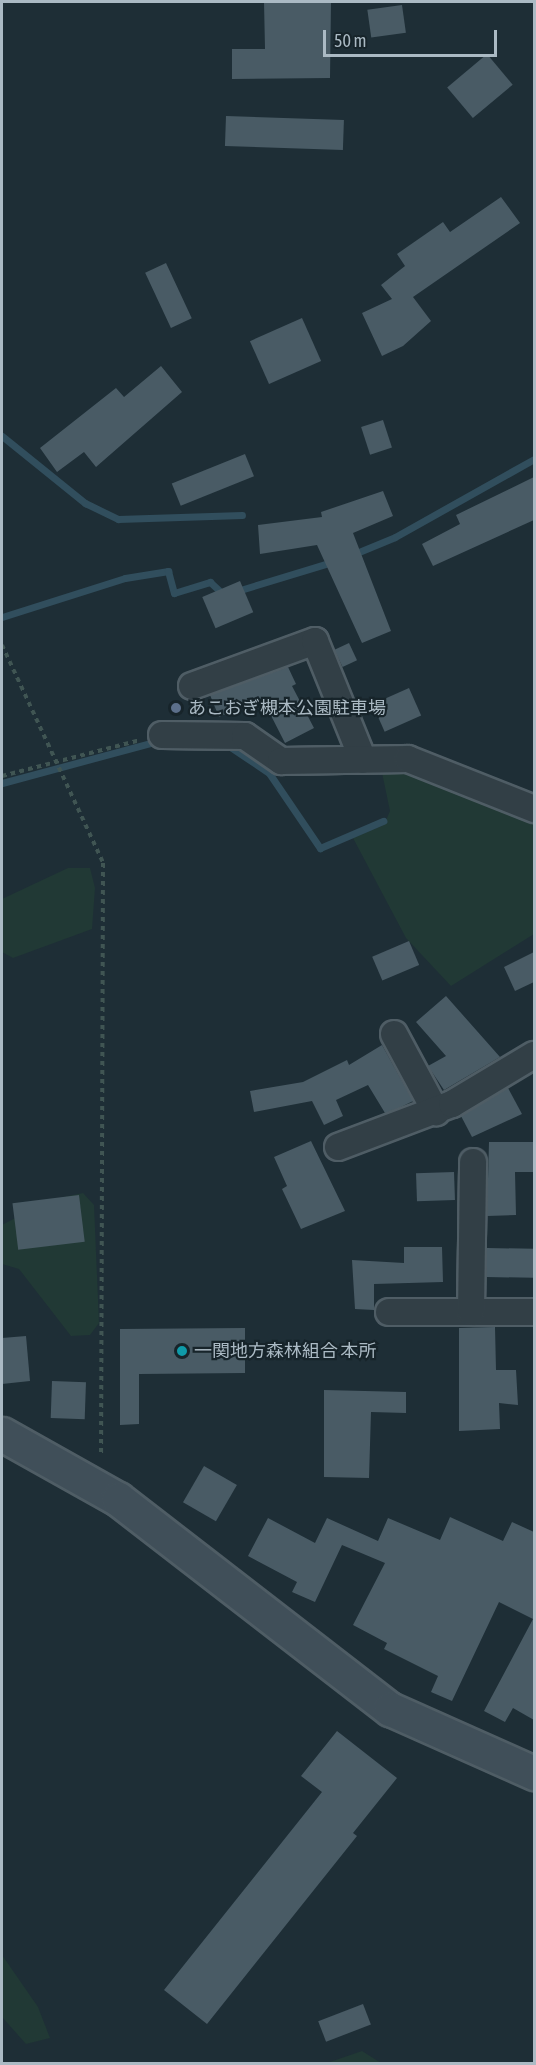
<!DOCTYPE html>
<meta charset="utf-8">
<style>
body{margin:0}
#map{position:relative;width:536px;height:2065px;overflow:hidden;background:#1e2e36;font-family:"Asap Condensed","Noto Sans JP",sans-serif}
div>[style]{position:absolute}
.green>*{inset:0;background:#213935}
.stream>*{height:7px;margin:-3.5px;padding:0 3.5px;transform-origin:3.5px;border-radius:3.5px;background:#314e5d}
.building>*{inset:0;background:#495b65;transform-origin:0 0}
.path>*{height:4px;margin-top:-2px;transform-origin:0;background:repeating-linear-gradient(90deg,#405553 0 4.5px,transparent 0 9px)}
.roads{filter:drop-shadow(2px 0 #4f5d65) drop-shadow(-2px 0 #4f5d65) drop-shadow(0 2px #4f5d65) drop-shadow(0 -2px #4f5d65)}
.street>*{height:26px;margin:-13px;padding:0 13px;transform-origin:13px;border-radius:13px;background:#323f46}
.secondary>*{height:33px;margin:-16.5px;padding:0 16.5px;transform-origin:16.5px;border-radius:16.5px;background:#404f59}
.dots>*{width:16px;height:16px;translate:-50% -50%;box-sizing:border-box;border:3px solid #17242a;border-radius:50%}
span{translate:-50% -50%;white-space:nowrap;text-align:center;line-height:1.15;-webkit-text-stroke:4.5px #17242a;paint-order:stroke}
.poi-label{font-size:18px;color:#abbac4}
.left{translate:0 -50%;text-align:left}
.frame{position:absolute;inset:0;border:3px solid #abbac4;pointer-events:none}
.scale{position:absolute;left:323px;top:30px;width:174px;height:27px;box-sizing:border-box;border:3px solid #abbac4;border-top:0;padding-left:8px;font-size:18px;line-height:21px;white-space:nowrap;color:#abbac4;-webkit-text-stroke:4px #17242a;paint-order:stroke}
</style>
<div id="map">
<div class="green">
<div style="clip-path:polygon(380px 763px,534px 819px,534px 934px,451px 986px,406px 938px,353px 838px,384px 825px,390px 811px)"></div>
<div style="clip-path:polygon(68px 868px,90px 868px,95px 888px,92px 929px,13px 958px,2px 952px,2px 899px)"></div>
<div style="clip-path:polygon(83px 1193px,94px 1205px,99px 1323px,90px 1335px,71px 1336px,19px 1269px,2px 1264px,2px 1225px,50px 1200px)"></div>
<div style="clip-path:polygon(2px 1955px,38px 2007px,50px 2038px,26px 2044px,2px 2017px)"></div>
<div style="clip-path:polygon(362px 2051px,381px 2063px,327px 2063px)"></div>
</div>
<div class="stream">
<div style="left:2px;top:436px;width:107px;rotate:38.9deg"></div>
<div style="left:85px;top:503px;width:37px;rotate:26deg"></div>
<div style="left:118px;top:519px;width:124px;rotate:-1.8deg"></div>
<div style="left:354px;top:554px;width:44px;rotate:-22.5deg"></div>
<div style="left:395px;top:537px;width:159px;rotate:-29.3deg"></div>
<div style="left:237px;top:591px;width:99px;rotate:-17deg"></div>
<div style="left:2px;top:617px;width:129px;rotate:-17.6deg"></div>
<div style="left:125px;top:578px;width:44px;rotate:-9.2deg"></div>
<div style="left:168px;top:571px;width:23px;rotate:75deg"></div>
<div style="left:174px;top:593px;width:38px;rotate:-17deg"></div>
<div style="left:210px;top:582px;width:18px;rotate:43deg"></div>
<div style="left:226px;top:744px;width:52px;rotate:34deg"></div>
<div style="left:269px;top:773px;width:91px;rotate:55.8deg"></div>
<div style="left:320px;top:848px;width:69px;rotate:-23.2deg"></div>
<div style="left:2px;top:783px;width:162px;rotate:-15.1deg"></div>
</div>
<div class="building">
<div style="clip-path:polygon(264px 2px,331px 2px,330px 78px,232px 79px,232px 49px,265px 49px)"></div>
<div style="left:402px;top:5px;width:28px;height:35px;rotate:82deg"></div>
<div style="left:487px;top:54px;width:40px;height:52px;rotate:50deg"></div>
<div style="left:226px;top:116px;width:118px;height:30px;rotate:2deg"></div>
<div style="clip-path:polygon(501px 197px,520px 223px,413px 297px,431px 321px,403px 346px,382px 356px,362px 313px,392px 299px,381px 285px,405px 266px,397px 254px,443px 222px,450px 232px)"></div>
<div style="left:166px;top:263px;width:61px;height:23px;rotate:65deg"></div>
<div style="left:302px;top:318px;width:47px;height:57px;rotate:66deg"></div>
<div style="clip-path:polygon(161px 366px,182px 392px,96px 467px,84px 452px,57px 472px,40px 448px,116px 388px,124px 397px)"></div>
<div style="left:383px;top:420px;width:29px;height:23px;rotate:72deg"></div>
<div style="left:245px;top:454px;width:24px;height:79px;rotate:68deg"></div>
<div style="clip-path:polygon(534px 477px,534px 520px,433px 566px,422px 544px,460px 524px,456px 515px)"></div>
<div style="clip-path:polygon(383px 491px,393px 516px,353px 533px,391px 631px,362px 643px,317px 545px,260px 554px,258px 525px,322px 517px,321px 512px)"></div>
<div style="left:240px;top:581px;width:34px;height:41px;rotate:67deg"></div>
<div style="left:349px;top:643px;width:19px;height:16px;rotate:65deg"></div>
<div style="clip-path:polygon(288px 667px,296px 684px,292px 686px,314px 728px,285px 743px,262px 698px,219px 717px,210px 695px)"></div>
<div style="left:409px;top:688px;width:30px;height:40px;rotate:66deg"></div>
<div style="left:409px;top:941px;width:26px;height:40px;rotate:67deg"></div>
<div style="clip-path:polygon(534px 952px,534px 982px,515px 991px,504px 967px)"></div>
<div style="clip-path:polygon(446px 996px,500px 1057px,444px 1090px,428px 1066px,446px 1056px,416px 1022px)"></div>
<div style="clip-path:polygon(382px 1045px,413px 1101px,399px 1108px,385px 1113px,368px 1085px,336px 1100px,343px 1116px,324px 1125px,312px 1101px,254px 1112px,250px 1091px,303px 1082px,347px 1060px,349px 1065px)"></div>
<div style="clip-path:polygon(508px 1088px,522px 1114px,472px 1137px,461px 1116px)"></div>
<div style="clip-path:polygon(311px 1141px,345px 1211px,301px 1229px,282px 1189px,287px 1186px,274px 1157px)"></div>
<div style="clip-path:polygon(489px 1142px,534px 1142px,534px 1172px,515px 1172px,516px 1215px,487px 1216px)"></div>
<div style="left:454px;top:1172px;width:28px;height:38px;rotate:88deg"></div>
<div style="left:79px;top:1195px;width:47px;height:67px;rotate:83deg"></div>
<div style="clip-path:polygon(404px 1247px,442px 1247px,443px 1282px,374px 1284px,374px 1310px,355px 1309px,352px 1260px,404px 1263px)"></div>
<div style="left:487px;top:1248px;width:47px;height:29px;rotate:1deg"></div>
<div style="clip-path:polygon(495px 1327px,496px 1370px,516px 1370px,518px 1405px,499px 1403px,500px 1429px,459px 1431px,459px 1328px)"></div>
<div style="clip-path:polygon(245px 1328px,245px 1373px,139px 1374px,139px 1424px,120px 1425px,120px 1329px)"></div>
<div style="clip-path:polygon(26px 1336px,30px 1381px,2px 1384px,2px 1338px)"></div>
<div style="left:52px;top:1381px;width:34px;height:37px;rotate:2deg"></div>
<div style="clip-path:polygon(324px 1390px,406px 1392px,406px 1413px,371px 1412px,369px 1478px,324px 1477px)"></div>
<div style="left:204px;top:1466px;width:38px;height:42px;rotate:30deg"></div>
<div style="clip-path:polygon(450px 1517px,503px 1541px,512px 1522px,534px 1532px,534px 1720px,513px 1708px,505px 1722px,484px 1711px,533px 1619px,499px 1602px,452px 1701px,431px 1692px,438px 1676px,384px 1649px,387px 1643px,353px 1625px,385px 1563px,342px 1545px,315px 1602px,292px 1592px,297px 1582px,248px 1556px,268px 1518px,315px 1543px,327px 1518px,378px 1541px,388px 1518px,440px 1540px)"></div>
<div style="clip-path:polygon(337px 1731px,397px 1778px,353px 1833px,357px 1836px,207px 2024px,164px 1990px,322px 1792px,301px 1776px)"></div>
<div style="left:363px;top:2004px;width:22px;height:48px;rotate:69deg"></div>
</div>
<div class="path">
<div style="left:2px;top:645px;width:240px;rotate:65.1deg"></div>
<div style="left:103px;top:863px;width:594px;rotate:90.19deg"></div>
<div style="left:2px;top:776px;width:143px;rotate:-14.6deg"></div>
</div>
<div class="roads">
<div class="street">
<div style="left:192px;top:686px;width:131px;rotate:-20.1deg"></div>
<div style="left:315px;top:641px;width:128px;rotate:68deg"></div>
<div style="left:162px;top:735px;width:83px;rotate:0.7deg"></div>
<div style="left:245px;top:736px;width:44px;rotate:34.8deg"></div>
<div style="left:281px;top:761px;width:127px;rotate:-0.9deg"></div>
<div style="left:408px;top:759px;width:136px;rotate:21.6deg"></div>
<div style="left:394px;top:1034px;width:89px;rotate:61.7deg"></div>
<div style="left:338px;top:1147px;width:122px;rotate:-20.7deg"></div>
<div style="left:452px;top:1104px;width:96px;rotate:-30.9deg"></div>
<div style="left:389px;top:1312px;width:145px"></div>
<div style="left:471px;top:1312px;width:150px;rotate:-89.2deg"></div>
</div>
<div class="secondary">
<div style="left:2px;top:1434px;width:133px;rotate:29.3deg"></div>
<div style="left:118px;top:1499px;width:344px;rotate:37.7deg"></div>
<div style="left:390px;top:1709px;width:158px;rotate:24deg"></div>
</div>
</div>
<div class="dots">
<div style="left:176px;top:708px;background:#5c6f8a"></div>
<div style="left:182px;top:1351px;background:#0f9aa8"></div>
</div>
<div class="poi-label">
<span class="left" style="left:188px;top:708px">あこおぎ槻本公園駐車場</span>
<span class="left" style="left:194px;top:1351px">一関地方森林組合 本所</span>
</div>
<div class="frame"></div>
<div class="scale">50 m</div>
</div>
